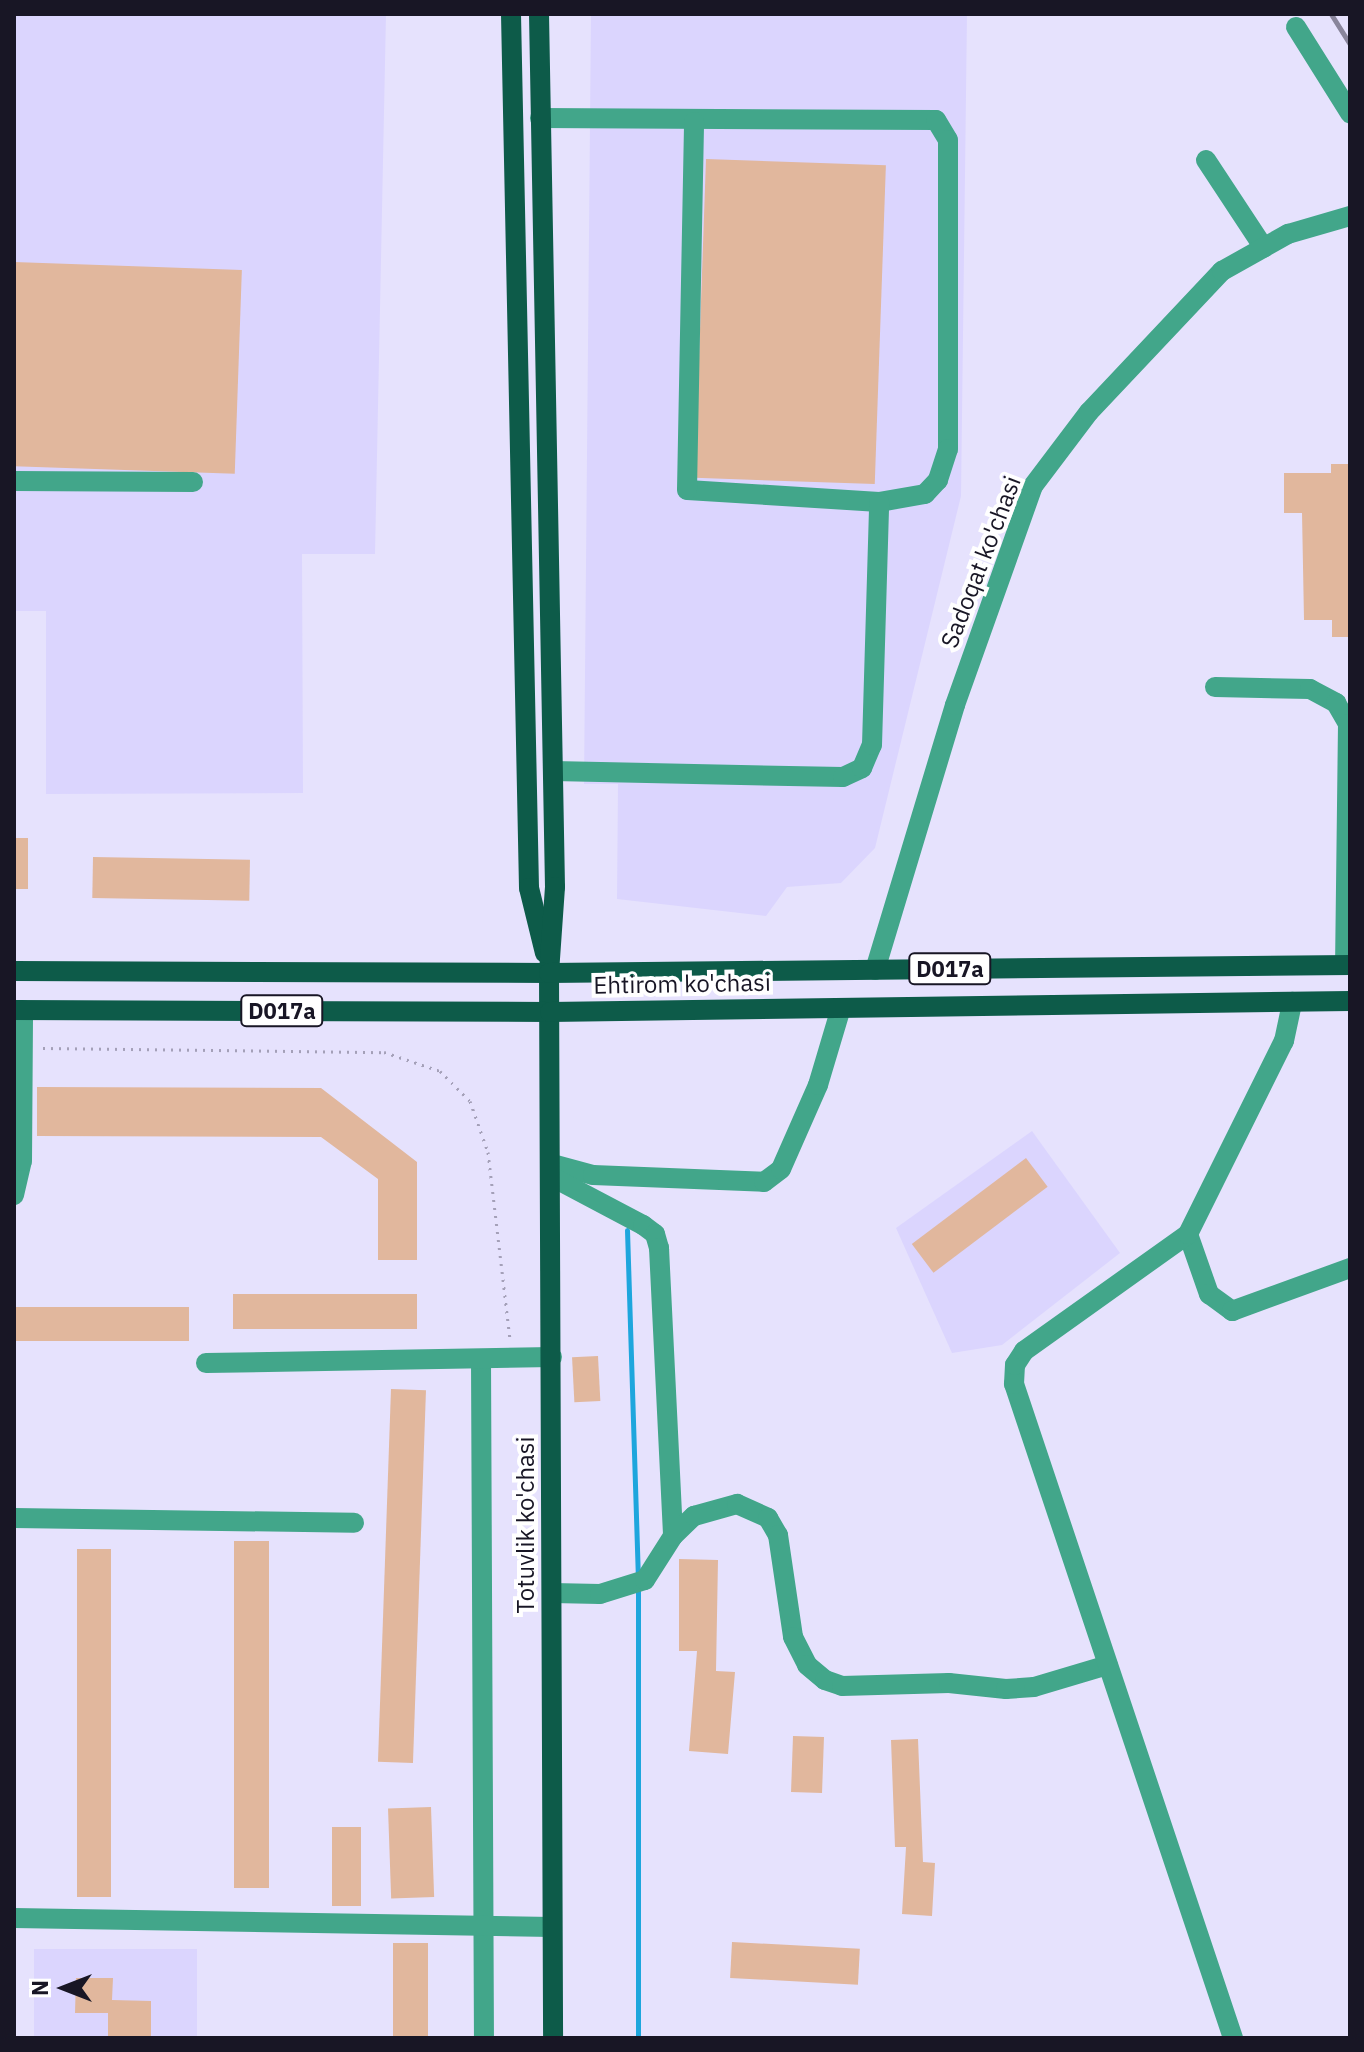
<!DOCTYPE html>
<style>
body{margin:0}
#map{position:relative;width:1364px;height:2052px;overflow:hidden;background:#e6e2fd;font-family:"IBM Plex Sans",sans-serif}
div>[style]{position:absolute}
.built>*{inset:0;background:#dbd5fe;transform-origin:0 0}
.stream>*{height:5px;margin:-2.5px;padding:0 2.5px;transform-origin:2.5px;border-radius:2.5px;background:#1ea6dd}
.building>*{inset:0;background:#e1b79d;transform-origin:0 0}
.path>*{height:3px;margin-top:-1.5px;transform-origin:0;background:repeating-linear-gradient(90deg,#a4a0b8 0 2px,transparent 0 8px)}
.minor>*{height:20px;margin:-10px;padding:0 10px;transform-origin:10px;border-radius:10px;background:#42a68a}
.major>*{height:20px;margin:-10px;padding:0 10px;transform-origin:10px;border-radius:10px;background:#0d5b49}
.rail>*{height:5px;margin:-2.5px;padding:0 2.5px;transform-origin:2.5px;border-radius:2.5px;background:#89859b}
span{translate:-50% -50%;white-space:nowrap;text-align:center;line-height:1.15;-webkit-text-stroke:8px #fff;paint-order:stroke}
.shield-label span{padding:2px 6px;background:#fff;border:2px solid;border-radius:6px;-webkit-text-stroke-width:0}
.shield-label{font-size:22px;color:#181625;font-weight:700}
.street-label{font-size:24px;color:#181625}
.frame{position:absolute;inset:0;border:16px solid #181625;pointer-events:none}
.north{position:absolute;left:24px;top:1948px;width:80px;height:80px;-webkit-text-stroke:6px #fff;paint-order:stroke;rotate:270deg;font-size:22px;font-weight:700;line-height:32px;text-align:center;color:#181625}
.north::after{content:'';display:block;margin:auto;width:28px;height:36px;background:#181625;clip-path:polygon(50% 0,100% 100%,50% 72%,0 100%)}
</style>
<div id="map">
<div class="built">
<div style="clip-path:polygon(14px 14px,386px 14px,375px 554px,302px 554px,303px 793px,46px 794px,46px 611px,14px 611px)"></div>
<div style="clip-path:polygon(591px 14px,967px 14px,961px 496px,875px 848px,841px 883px,787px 887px,766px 916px,617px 899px,618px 784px,584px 784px)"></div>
<div style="clip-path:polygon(1032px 1131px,1120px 1253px,1002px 1345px,952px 1353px,896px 1228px)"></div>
<div style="left:34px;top:1949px;width:163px;height:89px"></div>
</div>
<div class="stream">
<div style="left:627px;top:1230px;width:347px;rotate:88.2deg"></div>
<div style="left:638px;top:1587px;width:451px;rotate:90deg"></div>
</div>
<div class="building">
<div style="left:706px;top:159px;width:180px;height:319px;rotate:2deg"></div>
<div style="left:14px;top:262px;width:228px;height:204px;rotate:2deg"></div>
<div style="clip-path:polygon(1331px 464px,1350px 464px,1350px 637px,1332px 637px,1332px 620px,1304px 620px,1302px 513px,1284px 513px,1284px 473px,1331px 473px)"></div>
<div style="left:14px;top:838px;width:14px;height:51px"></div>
<div style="left:93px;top:857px;width:157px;height:41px;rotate:1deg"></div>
<div style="clip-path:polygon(37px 1087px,321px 1088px,417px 1162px,417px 1260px,378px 1260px,378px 1179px,321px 1137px,37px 1136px)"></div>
<div style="left:1026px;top:1158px;width:36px;height:143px;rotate:53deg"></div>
<div style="left:417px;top:1294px;width:35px;height:184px;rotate:90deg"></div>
<div style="left:14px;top:1307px;width:175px;height:34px"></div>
<div style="left:598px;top:1356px;width:45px;height:26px;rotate:87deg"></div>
<div style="left:391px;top:1389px;width:35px;height:373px;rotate:2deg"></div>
<div style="left:234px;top:1541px;width:35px;height:347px"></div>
<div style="left:77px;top:1549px;width:34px;height:348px"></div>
<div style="clip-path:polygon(679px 1559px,718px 1560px,716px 1671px,735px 1672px,728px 1754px,689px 1751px,697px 1651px,679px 1651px)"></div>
<div style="left:793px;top:1736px;width:31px;height:56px;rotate:2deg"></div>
<div style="clip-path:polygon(918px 1739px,923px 1862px,935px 1863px,932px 1916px,902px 1914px,906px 1847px,895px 1847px,891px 1740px)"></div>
<div style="left:431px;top:1807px;width:90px;height:43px;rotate:88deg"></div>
<div style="left:332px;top:1827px;width:29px;height:79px"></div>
<div style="left:732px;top:1942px;width:128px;height:36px;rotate:3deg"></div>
<div style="left:393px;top:1943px;width:35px;height:95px"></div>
<div style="clip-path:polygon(76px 1978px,113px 1978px,112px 2000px,151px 2001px,151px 2038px,108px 2038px,108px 2013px,75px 2013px)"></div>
</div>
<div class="path">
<div style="left:43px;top:1048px;width:341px;rotate:0.7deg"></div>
<div style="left:384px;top:1052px;width:59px;rotate:18.7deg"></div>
<div style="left:440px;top:1071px;width:42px;rotate:45deg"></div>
<div style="left:470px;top:1101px;width:54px;rotate:70.6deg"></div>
<div style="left:488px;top:1152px;width:187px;rotate:83.3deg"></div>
</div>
<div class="minor">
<div style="left:1296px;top:27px;width:102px;rotate:57.9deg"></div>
<div style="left:540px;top:118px;width:396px;rotate:0.3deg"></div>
<div style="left:936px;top:120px;width:23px;rotate:59deg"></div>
<div style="left:948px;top:140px;width:309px;rotate:90deg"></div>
<div style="left:948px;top:449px;width:33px;rotate:108deg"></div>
<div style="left:938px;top:480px;width:19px;rotate:133deg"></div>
<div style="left:925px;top:494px;width:47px;rotate:170.1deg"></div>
<div style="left:879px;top:502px;width:192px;rotate:-176.4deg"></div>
<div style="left:687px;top:490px;width:368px;rotate:-88.9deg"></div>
<div style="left:1206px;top:160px;width:105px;rotate:56.6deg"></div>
<div style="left:14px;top:481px;width:179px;rotate:0.3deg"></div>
<div style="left:1215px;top:687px;width:95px;rotate:1.2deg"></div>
<div style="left:1310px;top:689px;width:30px;rotate:28deg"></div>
<div style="left:1336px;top:703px;width:24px;rotate:60deg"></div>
<div style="left:1348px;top:724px;width:241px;rotate:90.7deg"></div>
<div style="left:553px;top:771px;width:290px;rotate:1.2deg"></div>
<div style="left:843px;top:777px;width:21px;rotate:-25deg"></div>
<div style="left:862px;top:768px;width:25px;rotate:-67deg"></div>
<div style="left:872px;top:745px;width:243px;rotate:-88.3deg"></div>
<div style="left:875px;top:970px;width:277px;rotate:-73.2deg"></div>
<div style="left:955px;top:705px;width:232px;rotate:-70.4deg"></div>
<div style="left:1033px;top:486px;width:93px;rotate:-52.9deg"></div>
<div style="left:1089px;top:412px;width:194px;rotate:-46.7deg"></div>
<div style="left:1222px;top:271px;width:76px;rotate:-29.3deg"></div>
<div style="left:1288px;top:234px;width:65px;rotate:-16.2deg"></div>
<div style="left:552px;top:1164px;width:42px;rotate:15deg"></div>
<div style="left:593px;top:1175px;width:171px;rotate:2.3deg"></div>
<div style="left:764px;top:1182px;width:21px;rotate:-37deg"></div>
<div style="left:781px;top:1169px;width:92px;rotate:-66.2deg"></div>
<div style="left:818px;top:1085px;width:80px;rotate:-73.4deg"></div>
<div style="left:552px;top:1177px;width:103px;rotate:27.8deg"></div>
<div style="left:643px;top:1225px;width:15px;rotate:37deg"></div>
<div style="left:655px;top:1234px;width:15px;rotate:74deg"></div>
<div style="left:659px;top:1248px;width:288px;rotate:87.2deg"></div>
<div style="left:14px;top:1195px;width:35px;rotate:-77deg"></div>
<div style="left:22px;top:1161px;width:151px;rotate:-89.6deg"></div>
<div style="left:1188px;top:1234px;width:64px;rotate:70.7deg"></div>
<div style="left:1209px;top:1294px;width:29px;rotate:36deg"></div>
<div style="left:1232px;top:1311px;width:126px;rotate:-20deg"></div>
<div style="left:481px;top:1359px;width:679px;rotate:89.75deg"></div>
<div style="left:206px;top:1363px;width:346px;rotate:-1deg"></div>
<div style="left:14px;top:1518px;width:340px;rotate:0.8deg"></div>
<div style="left:552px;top:1593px;width:48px;rotate:1.2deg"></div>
<div style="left:600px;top:1594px;width:47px;rotate:-17.3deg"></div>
<div style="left:645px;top:1580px;width:52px;rotate:-57.5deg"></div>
<div style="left:673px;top:1536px;width:29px;rotate:-44deg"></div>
<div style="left:694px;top:1516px;width:45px;rotate:-15.6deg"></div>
<div style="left:737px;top:1504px;width:34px;rotate:24deg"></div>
<div style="left:768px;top:1518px;width:20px;rotate:60deg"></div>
<div style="left:778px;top:1535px;width:103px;rotate:81.6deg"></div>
<div style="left:793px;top:1637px;width:31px;rotate:63deg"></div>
<div style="left:807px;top:1665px;width:23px;rotate:40deg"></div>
<div style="left:825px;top:1680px;width:18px;rotate:19deg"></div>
<div style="left:842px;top:1686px;width:107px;rotate:-1.6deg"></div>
<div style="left:949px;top:1683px;width:57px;rotate:6deg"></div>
<div style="left:1006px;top:1689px;width:28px;rotate:-4deg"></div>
<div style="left:1034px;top:1687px;width:77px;rotate:-16.6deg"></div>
<div style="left:14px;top:1918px;width:538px;rotate:0.96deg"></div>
<div style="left:1233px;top:2038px;width:690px;rotate:-108.51deg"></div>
<div style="left:1014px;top:1384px;width:19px;rotate:-87deg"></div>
<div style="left:1015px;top:1365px;width:17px;rotate:-57deg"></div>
<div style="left:1024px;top:1351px;width:201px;rotate:-35.5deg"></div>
<div style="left:1188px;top:1234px;width:216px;rotate:-63.6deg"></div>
<div style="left:1284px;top:1041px;width:40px;rotate:-78deg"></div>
</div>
<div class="major">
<div style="left:511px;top:14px;width:874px;rotate:88.82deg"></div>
<div style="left:529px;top:888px;width:67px;rotate:76.2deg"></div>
<div style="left:539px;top:14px;width:873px;rotate:88.95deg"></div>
<div style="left:555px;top:887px;width:86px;rotate:94deg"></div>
<div style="left:549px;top:973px;width:1065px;rotate:89.78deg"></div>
<div style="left:14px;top:971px;width:535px;rotate:0.21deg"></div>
<div style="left:549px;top:973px;width:801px;rotate:-0.57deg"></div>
<div style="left:14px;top:1010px;width:536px;rotate:0.21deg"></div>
<div style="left:550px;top:1012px;width:800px;rotate:-0.79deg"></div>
</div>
<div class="rail">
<div style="left:1331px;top:14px;width:36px;rotate:58deg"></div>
</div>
<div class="shield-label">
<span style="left:950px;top:969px">D017a</span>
<span style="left:282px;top:1011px">D017a</span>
</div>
<div class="street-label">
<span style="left:981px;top:562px;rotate:-69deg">Sadoqat ko'chasi</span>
<span style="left:682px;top:984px;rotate:-1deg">Ehtirom ko'chasi</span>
<span style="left:526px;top:1525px;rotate:-90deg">Totuvlik ko'chasi</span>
</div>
<div class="frame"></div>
<div class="north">N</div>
</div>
